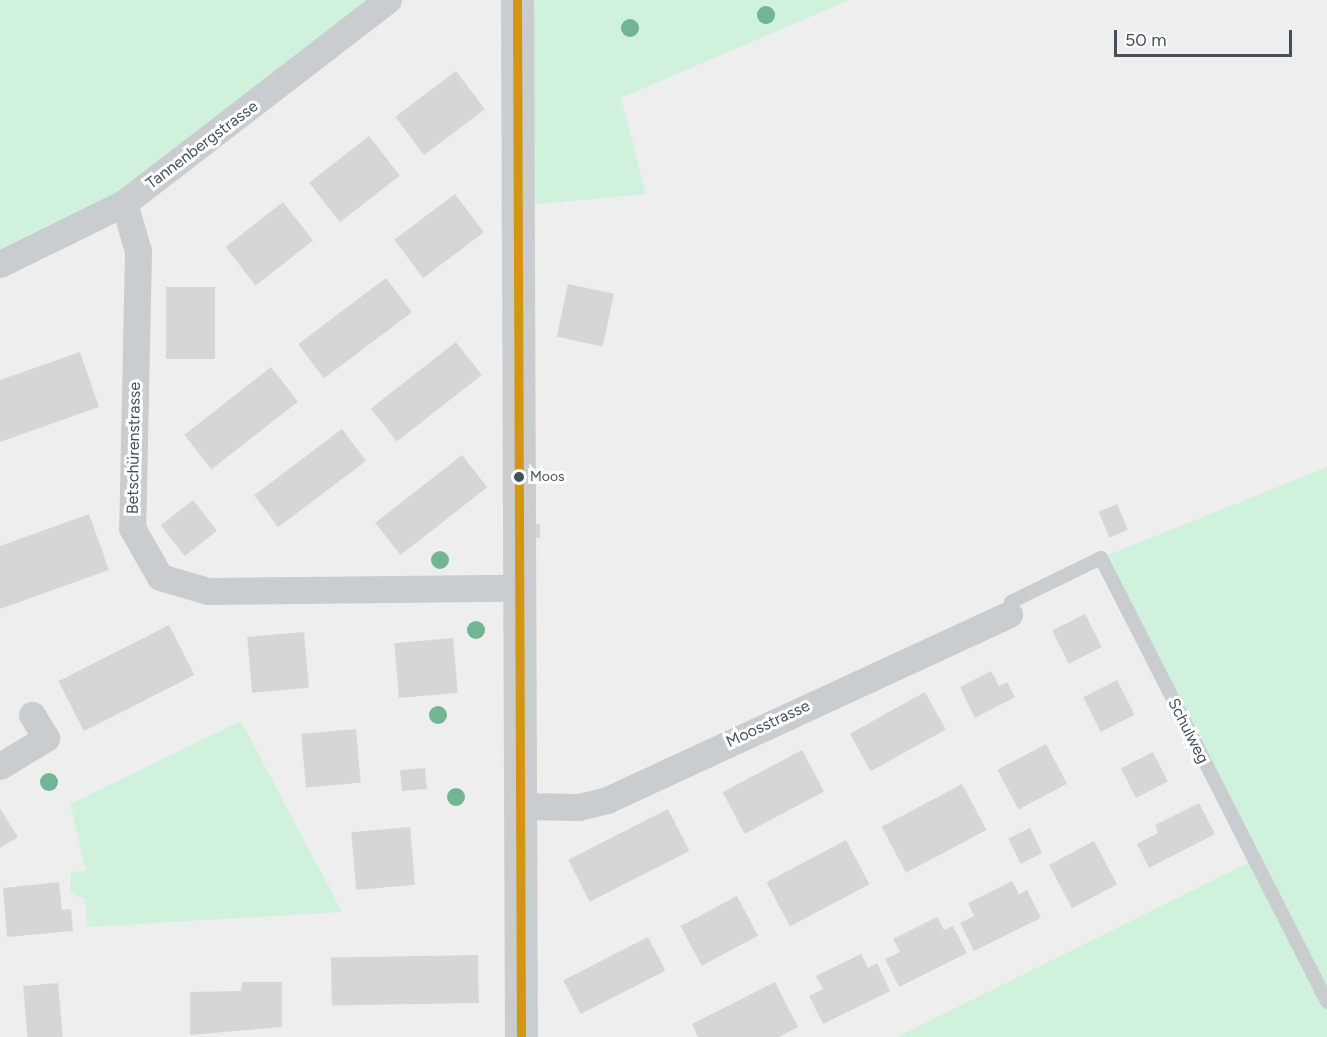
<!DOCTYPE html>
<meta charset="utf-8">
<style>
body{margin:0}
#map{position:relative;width:1327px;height:1037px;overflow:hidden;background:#efeeee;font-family:Figtree,sans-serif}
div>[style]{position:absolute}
.green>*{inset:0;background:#d0f1dc}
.building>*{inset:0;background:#d6d6d9;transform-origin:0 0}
.service>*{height:14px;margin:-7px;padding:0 7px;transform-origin:7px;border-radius:7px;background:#cacdcf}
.minor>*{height:27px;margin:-13.5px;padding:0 13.5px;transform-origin:13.5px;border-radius:13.5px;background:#cacdcf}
.tertiary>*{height:33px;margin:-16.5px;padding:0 16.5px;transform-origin:16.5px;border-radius:16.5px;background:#cacdcf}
.bus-1>*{height:9px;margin:-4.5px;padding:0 4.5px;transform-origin:4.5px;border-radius:4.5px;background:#d39512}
.trees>*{width:18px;height:18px;margin:-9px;border-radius:50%;background:#73b493}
.dots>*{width:16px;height:16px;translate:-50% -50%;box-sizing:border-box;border:3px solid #fff;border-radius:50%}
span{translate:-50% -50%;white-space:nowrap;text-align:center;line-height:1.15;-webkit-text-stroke:6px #fff;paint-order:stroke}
.bus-label{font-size:14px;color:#44515c}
.left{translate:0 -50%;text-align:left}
.street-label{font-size:16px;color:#44515c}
.scale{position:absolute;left:1114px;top:30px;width:178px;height:27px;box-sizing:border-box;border:3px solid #44515c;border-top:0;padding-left:8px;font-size:18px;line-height:21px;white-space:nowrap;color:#44515c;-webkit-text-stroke:4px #fff;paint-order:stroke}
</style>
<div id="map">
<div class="green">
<div style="clip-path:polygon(0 0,388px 0,242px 116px,0 264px)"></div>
<div style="clip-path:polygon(517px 0,850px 0,621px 98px,646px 194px,518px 206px)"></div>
<div style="clip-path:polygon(1327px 467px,1327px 1037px,897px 1037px,1254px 860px,1101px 558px)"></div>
<div style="clip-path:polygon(241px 721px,342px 912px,87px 927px,85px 899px,70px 893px,71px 872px,86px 871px,70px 804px)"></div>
</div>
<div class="building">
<div style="left:456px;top:71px;width:48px;height:76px;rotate:53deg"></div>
<div style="left:369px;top:136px;width:50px;height:76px;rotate:52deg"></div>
<div style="left:455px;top:194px;width:48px;height:76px;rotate:53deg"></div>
<div style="left:283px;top:202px;width:49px;height:73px;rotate:52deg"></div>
<div style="left:386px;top:278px;width:43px;height:110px;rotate:53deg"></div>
<div style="left:568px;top:284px;width:47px;height:54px;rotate:12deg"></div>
<div style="left:215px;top:287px;width:72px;height:49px;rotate:90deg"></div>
<div style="left:456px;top:342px;width:42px;height:108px;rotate:52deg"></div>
<div style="clip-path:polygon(80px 352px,99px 407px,0 442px,0 380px)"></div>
<div style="left:271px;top:367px;width:44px;height:110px;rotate:52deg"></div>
<div style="left:342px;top:429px;width:40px;height:110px;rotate:53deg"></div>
<div style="left:462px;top:455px;width:41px;height:110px;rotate:52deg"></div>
<div style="left:193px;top:500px;width:39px;height:41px;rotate:52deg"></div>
<div style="left:1117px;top:504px;width:28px;height:20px;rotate:67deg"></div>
<div style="clip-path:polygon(89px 514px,109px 570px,0 609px,0 546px)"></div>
<div style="clip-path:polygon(533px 524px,540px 524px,540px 538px,534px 538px)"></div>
<div style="left:1085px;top:614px;width:37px;height:37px;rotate:63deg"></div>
<div style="left:169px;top:625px;width:56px;height:124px;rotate:63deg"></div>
<div style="left:304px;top:632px;width:56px;height:57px;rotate:85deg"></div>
<div style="left:453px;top:638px;width:55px;height:59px;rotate:85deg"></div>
<div style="clip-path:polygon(991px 671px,999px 686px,1007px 682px,1015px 697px,975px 718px,960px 687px)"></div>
<div style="left:1117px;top:680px;width:39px;height:38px;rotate:63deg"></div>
<div style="left:925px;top:692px;width:43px;height:86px;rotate:61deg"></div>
<div style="left:356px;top:729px;width:54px;height:55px;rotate:85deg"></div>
<div style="left:1046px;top:744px;width:45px;height:55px;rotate:62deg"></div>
<div style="left:802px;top:750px;width:47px;height:90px;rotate:62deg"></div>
<div style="left:1153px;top:752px;width:33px;height:36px;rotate:63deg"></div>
<div style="left:425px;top:768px;width:21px;height:25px;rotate:85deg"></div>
<div style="left:962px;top:784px;width:52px;height:91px;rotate:62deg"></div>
<div style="clip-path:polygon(1199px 803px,1215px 834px,1149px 868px,1137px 844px,1158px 833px,1155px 825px)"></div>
<div style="clip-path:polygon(0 808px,18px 837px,0 848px)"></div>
<div style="left:668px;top:809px;width:47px;height:112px;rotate:63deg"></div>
<div style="left:410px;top:827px;width:58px;height:59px;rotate:85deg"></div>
<div style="left:1030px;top:828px;width:28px;height:24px;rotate:64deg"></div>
<div style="left:846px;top:840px;width:50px;height:90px;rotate:62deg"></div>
<div style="left:1094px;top:841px;width:49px;height:51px;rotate:62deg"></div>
<div style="clip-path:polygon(1012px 881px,1019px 894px,1027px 890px,1041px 918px,974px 951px,960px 923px,974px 916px,968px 903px)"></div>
<div style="clip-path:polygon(59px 882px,62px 910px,71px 909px,73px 931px,7px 937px,3px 888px)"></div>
<div style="left:737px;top:896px;width:45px;height:64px;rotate:62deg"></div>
<div style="clip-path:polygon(937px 917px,944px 930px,953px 926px,967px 953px,899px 987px,885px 959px,900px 952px,893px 939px)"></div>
<div style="left:648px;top:937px;width:38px;height:95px;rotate:63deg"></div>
<div style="clip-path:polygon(861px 954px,868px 968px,877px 963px,890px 991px,823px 1024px,809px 996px,823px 989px,816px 976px)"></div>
<div style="left:478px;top:955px;width:48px;height:147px;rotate:89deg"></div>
<div style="clip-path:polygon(242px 982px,282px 982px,282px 1027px,190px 1035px,190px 992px,241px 991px)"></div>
<div style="clip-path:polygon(775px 982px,798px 1027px,779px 1037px,698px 1037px,692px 1024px)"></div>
<div style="left:58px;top:983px;width:54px;height:35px;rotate:85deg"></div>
</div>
<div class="service">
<div style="left:1009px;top:614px;width:12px;rotate:-81deg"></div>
<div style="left:1011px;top:602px;width:100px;rotate:-26.1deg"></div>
<div style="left:1101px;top:558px;width:498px;rotate:63deg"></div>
</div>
<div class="minor">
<div style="left:124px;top:203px;width:50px;rotate:73.7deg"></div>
<div style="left:138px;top:251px;width:277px;rotate:91.2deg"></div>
<div style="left:132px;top:528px;width:56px;rotate:60.3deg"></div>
<div style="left:160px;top:577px;width:50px;rotate:16.3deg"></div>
<div style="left:208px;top:591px;width:312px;rotate:-0.6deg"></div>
<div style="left:0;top:264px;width:138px;rotate:-26.2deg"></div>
<div style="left:124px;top:203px;width:333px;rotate:-37.6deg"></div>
<div style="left:0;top:766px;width:54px;rotate:-31.3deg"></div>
<div style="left:46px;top:738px;width:27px;rotate:-121deg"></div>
<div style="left:521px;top:806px;width:58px;rotate:1deg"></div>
<div style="left:579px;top:807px;width:29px;rotate:-14deg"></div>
<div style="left:607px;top:800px;width:443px;rotate:-24.8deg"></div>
</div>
<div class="tertiary">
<div style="left:517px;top:0;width:1037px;rotate:89.78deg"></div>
</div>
<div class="bus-1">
<div style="left:517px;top:0;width:1037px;rotate:89.78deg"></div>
</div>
<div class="trees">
<div style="left:766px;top:15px"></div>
<div style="left:630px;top:28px"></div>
<div style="left:440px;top:560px"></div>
<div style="left:476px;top:630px"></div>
<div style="left:438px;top:715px"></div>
<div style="left:49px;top:782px"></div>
<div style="left:456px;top:797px"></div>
</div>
<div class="dots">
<div style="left:519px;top:477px;background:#44515c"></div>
</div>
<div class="bus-label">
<span class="left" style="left:530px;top:477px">Moos</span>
</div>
<div class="street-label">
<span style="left:202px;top:145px;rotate:-37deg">Tannenbergstrasse</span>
<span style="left:134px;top:448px;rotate:-89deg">Betschürenstrasse</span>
<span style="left:768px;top:724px;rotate:-25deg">Moosstrasse</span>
<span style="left:1188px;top:731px;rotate:63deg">Schulweg</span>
</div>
<div class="scale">50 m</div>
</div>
